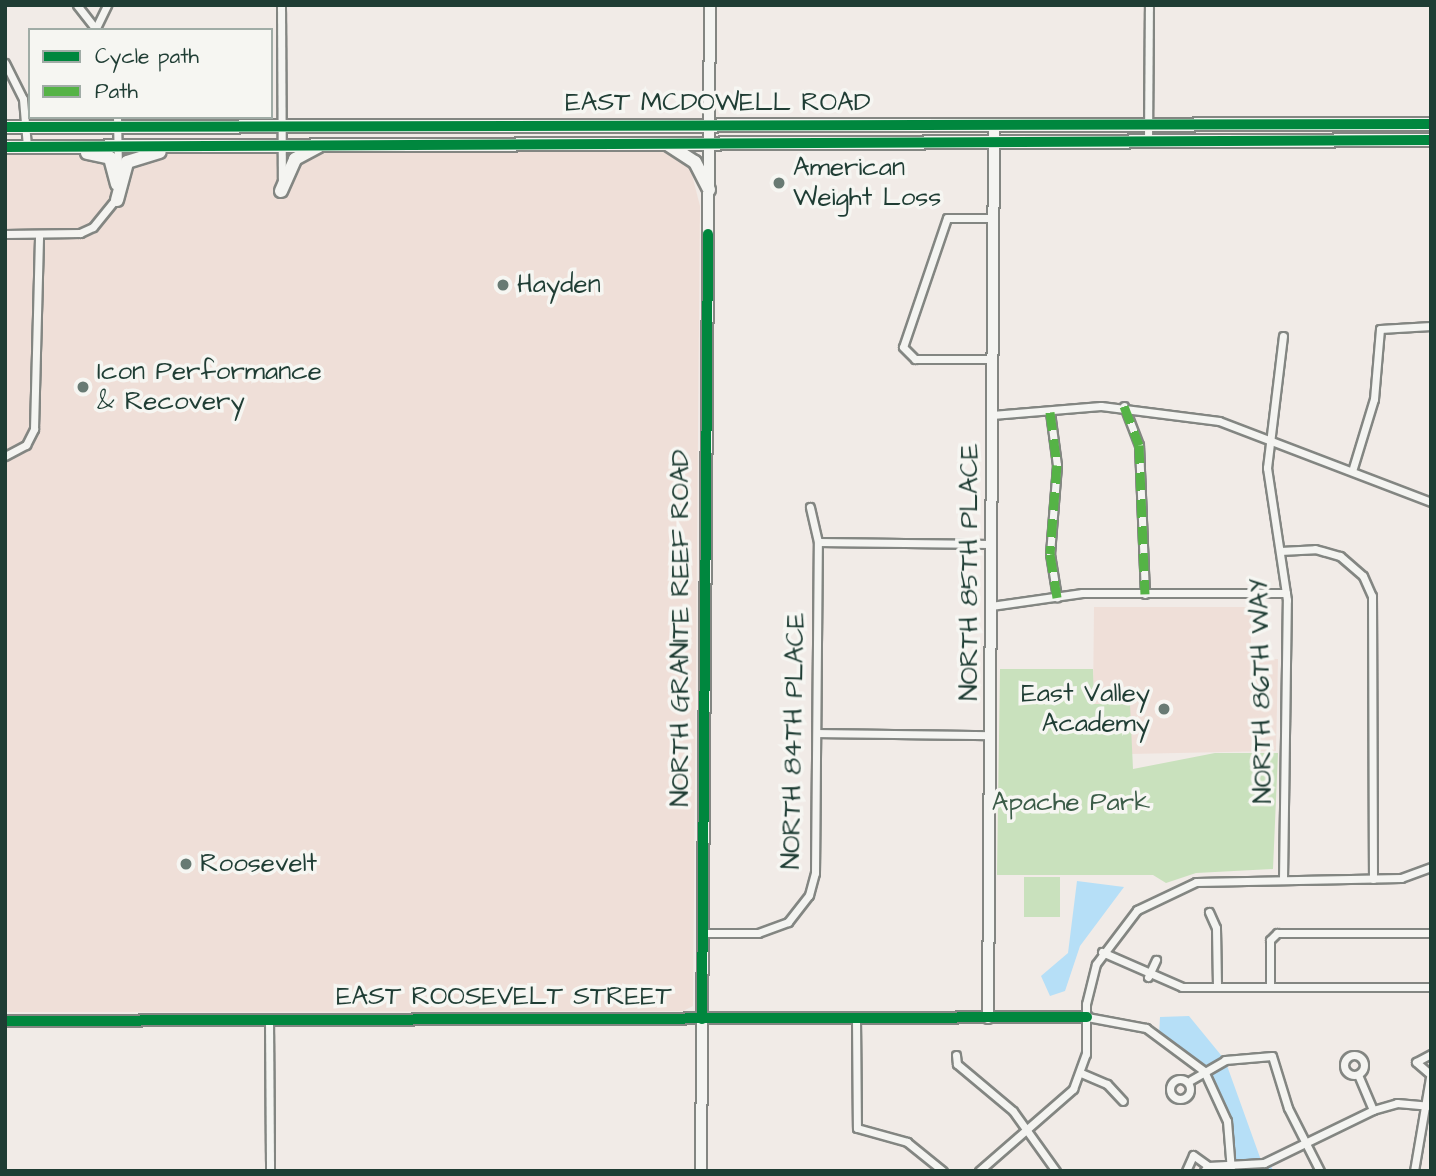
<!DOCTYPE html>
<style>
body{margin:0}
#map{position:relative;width:1436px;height:1176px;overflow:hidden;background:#f1ebe7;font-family:"Architects Daughter",sans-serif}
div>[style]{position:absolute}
.built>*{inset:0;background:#efdfd8;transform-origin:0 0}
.green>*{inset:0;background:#c9e1bd;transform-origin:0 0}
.water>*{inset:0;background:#b6dff7}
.roads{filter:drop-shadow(2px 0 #838682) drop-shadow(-2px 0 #838682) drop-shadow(0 2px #838682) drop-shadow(0 -2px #838682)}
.minor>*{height:7px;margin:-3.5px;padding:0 3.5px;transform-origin:3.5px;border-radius:3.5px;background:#f4f4f1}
.minor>.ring{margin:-3.5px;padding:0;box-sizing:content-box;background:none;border:7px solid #f4f4f1;border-radius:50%}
.tertiary>*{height:10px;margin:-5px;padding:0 5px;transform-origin:5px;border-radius:5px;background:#f4f4f1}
.primary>*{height:12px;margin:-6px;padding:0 6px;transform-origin:6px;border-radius:6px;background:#f4f4f1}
.quiet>*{height:9px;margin-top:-4.5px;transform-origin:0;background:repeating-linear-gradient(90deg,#55b346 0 18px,transparent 0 27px)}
.cycleway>*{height:10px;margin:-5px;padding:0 5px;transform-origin:5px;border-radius:5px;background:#00873e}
.dots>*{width:19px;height:19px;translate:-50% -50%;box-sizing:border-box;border:4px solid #f6f6f2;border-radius:50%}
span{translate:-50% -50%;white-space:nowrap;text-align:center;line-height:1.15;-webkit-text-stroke:7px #f6f6f2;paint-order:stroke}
.street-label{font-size:26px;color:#1f3d34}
.poi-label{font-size:26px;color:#1f3d34}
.left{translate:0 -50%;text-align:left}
.right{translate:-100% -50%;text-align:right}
.park-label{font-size:26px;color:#3b5c48}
.frame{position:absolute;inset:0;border:7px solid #1f3d34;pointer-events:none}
.legend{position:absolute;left:28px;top:28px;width:245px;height:91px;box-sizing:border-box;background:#f6f6f2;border:2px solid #a0aca6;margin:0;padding:9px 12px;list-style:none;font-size:21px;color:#1f3d34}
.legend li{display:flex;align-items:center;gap:14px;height:35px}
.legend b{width:35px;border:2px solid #a0aca6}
</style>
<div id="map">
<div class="built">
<div style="clip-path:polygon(656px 149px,688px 159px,700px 206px,693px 1006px,683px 1011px,5px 1012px,5px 152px)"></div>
<div style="clip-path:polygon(1094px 607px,1251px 607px,1251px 658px,1278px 659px,1276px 751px,1130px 754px,1129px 704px,1093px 704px)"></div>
<div style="left:5px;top:1028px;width:2px;height:114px"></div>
</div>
<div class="green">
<div style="clip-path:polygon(1000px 669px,1093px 669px,1094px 704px,1130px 704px,1133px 769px,1215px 753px,1278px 753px,1273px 869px,1196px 873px,1166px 883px,1153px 875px,997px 875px)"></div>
<div style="left:1024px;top:877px;width:36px;height:40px"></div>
</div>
<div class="water">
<div style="clip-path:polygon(1077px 881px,1124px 887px,1080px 946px,1065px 991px,1050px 996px,1041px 976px,1068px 953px)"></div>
<div style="clip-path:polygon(1189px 1016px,1225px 1060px,1262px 1163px,1269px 1161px,1273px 1171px,1231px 1171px,1224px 1110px,1193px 1060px,1159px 1035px,1160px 1017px)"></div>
</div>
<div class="roads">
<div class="minor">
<div style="left:77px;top:5px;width:29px;rotate:52deg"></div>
<div style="left:281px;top:5px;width:178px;rotate:89.7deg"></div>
<div style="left:95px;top:30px;width:28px;rotate:-64deg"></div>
<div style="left:5px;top:63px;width:40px;rotate:63.4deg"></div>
<div style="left:23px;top:99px;width:48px;rotate:85.2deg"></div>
<div style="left:117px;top:117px;width:54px;rotate:88.9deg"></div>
<div style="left:1148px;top:141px;width:136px;rotate:-89.6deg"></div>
<div style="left:993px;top:218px;width:46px;rotate:180deg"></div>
<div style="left:947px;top:218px;width:136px;rotate:108.8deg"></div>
<div style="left:903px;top:347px;width:17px;rotate:45deg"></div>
<div style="left:915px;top:359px;width:78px"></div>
<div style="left:5px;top:234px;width:75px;rotate:-0.8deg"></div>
<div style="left:80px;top:233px;width:14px;rotate:-25deg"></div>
<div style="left:93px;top:227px;width:38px;rotate:-51deg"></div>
<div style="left:1124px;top:406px;width:42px;rotate:69deg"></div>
<div style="left:1139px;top:445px;width:149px;rotate:87.7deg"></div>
<div style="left:1050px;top:412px;width:53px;rotate:82.5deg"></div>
<div style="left:1057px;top:465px;width:89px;rotate:94.5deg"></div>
<div style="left:1050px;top:554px;width:44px;rotate:80.8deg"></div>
<div style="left:992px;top:415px;width:109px;rotate:-4.7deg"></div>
<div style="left:1101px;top:406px;width:119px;rotate:7.2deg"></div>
<div style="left:1219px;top:421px;width:227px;rotate:20.9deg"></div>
<div style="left:5px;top:456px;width:24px;rotate:-28deg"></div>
<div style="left:26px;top:445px;width:18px;rotate:-63deg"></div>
<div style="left:34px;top:429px;width:195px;rotate:-88.5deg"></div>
<div style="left:1353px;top:468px;width:72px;rotate:-73.1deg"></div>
<div style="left:1374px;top:399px;width:70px;rotate:-85.1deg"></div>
<div style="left:1380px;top:329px;width:51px;rotate:-3.4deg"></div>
<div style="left:818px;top:542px;width:173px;rotate:0.7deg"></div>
<div style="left:1280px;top:551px;width:35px;rotate:-3deg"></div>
<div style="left:1315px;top:549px;width:26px;rotate:16deg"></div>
<div style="left:1340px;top:556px;width:30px;rotate:41deg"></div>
<div style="left:1363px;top:576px;width:22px;rotate:66deg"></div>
<div style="left:1372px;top:596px;width:283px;rotate:89.8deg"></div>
<div style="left:991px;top:606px;width:92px;rotate:-8.1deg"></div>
<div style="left:1082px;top:593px;width:204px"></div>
<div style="left:817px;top:733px;width:173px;rotate:0.7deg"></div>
<div style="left:1283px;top:879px;width:279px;rotate:-89.2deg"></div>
<div style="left:1287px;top:600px;width:134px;rotate:-98.6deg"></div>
<div style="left:1267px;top:468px;width:133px;rotate:-83.1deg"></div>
<div style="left:1209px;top:912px;width:17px;rotate:66deg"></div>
<div style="left:1216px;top:928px;width:59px;rotate:89deg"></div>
<div style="left:701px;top:933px;width:57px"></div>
<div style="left:758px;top:933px;width:32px;rotate:-20deg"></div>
<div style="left:788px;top:922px;width:34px;rotate:-52deg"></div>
<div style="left:809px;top:895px;width:23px;rotate:-75deg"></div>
<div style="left:815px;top:873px;width:331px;rotate:-89.5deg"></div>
<div style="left:818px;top:542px;width:36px;rotate:-103deg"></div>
<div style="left:1102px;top:952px;width:87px;rotate:23.6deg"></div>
<div style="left:1182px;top:987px;width:249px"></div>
<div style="left:1148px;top:977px;width:19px;rotate:-65deg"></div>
<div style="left:1270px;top:987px;width:47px;rotate:-90deg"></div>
<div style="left:1270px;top:940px;width:10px;rotate:-45deg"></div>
<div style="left:1277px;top:933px;width:154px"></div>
<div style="left:1087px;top:1017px;width:60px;rotate:10.6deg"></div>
<div style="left:1146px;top:1028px;width:72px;rotate:36.6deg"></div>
<div style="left:1204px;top:1071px;width:55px;rotate:65.3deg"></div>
<div style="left:1227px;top:1121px;width:50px;rotate:85.4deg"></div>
<div style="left:856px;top:1019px;width:109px;rotate:89.5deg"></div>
<div style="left:857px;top:1128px;width:52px;rotate:15.6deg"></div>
<div style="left:907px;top:1142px;width:46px;rotate:38.9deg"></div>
<div style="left:269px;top:1020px;width:151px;rotate:89.6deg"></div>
<div style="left:1431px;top:1054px;width:17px;rotate:152deg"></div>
<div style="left:1416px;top:1062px;width:20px;rotate:41deg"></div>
<div class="ring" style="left:1344px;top:1055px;width:13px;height:13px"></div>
<div style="left:956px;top:1055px;width:9px;rotate:84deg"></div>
<div style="left:957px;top:1064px;width:73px;rotate:40deg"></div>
<div style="left:1013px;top:1111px;width:74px;rotate:54.4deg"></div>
<div style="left:1081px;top:1073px;width:28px;rotate:23deg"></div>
<div style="left:1107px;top:1084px;width:23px;rotate:47deg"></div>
<div style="left:1359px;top:1077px;width:36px;rotate:67deg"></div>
<div class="ring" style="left:1170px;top:1079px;width:13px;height:13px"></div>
<div style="left:1191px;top:1080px;width:39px;rotate:-30deg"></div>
<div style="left:1225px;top:1060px;width:47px;rotate:-4.9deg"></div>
<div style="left:1272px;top:1056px;width:54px;rotate:72.9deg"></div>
<div style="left:1288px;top:1108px;width:71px;rotate:63.1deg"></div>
<div style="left:1208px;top:1166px;width:56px;rotate:-3.1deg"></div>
<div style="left:1264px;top:1163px;width:121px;rotate:-25.9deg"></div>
<div style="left:1373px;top:1110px;width:25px;rotate:-16deg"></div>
<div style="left:1397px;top:1103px;width:34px;rotate:5deg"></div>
<div style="left:979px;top:1171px;width:125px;rotate:-41.1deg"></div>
<div style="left:1073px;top:1089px;width:37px;rotate:-70deg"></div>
<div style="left:1086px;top:1054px;width:50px;rotate:-90deg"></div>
<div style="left:1086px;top:1004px;width:41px;rotate:-76deg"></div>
<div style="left:1096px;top:964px;width:68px;rotate:-52.8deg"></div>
<div style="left:1137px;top:910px;width:65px;rotate:-25.4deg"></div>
<div style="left:1196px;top:882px;width:205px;rotate:-1.1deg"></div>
<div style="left:1401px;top:878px;width:32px;rotate:-20deg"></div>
<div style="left:1186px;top:1171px;width:17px;rotate:-66deg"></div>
<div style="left:1193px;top:1155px;width:19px;rotate:36deg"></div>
<div style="left:1208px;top:1166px;width:6px;rotate:129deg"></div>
<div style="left:1414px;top:1171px;width:95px;rotate:-80.3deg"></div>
</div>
<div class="tertiary">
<div style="left:988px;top:1018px;width:892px;rotate:-89.61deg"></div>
<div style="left:5px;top:1021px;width:1082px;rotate:-0.21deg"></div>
<div style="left:701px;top:1171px;width:1166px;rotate:-89.56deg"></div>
</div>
<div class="primary">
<div style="left:5px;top:127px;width:1426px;rotate:-0.12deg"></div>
<div style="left:667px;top:144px;width:33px;rotate:33deg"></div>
<div style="left:695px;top:162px;width:31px;rotate:63deg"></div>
<div style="left:5px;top:147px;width:1426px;rotate:-0.28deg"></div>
<div style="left:87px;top:153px;width:24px;rotate:12deg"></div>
<div style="left:110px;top:158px;width:27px;rotate:75deg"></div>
<div style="left:281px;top:191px;width:35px;rotate:-66deg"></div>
<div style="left:295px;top:159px;width:27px;rotate:-28deg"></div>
<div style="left:117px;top:200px;width:39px;rotate:-75deg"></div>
<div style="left:127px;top:162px;width:34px;rotate:-17deg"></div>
</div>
</div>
<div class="quiet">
<div style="left:1124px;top:406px;width:42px;rotate:69deg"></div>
<div style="left:1139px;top:445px;width:149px;rotate:87.7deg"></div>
<div style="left:1050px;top:412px;width:53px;rotate:82.5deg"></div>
<div style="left:1057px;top:465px;width:89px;rotate:94.5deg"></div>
<div style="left:1050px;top:554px;width:44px;rotate:80.8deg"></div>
</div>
<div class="cycleway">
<div style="left:5px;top:127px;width:1426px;rotate:-0.12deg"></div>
<div style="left:5px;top:147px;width:1426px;rotate:-0.28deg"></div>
<div style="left:702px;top:1019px;width:785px;rotate:-89.56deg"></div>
<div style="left:5px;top:1021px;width:1082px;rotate:-0.21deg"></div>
</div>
<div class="dots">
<div style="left:779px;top:183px;background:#687a73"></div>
<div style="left:503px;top:285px;background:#687a73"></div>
<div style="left:83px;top:387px;background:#687a73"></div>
<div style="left:1164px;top:709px;background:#687a73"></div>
<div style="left:186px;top:864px;background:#687a73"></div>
</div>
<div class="street-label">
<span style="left:718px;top:103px">EAST MCDOWELL ROAD</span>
<span style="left:970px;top:572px;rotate:-90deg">NORTH 85TH PLACE</span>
<span style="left:681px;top:628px;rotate:-90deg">NORTH GRANITE REEF ROAD</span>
<span style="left:1262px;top:691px;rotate:-91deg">NORTH 86TH WAY</span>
<span style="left:794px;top:741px;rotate:-89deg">NORTH 84TH PLACE</span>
<span style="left:504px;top:997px">EAST ROOSEVELT STREET</span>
</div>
<div class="poi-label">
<span class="left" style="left:793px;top:183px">American<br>Weight Loss</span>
<span class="left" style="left:517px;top:285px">Hayden</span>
<span class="left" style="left:97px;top:387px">Icon Performance<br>&amp; Recovery</span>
<span class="right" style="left:1150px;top:709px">East Valley<br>Academy</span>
<span class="left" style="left:200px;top:864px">Roosevelt</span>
</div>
<div class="park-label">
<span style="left:1071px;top:803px">Apache Park</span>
</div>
<div class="frame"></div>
<ul class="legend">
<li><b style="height:9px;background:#00873e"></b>Cycle path</li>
<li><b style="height:9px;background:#55b346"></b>Path</li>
</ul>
</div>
